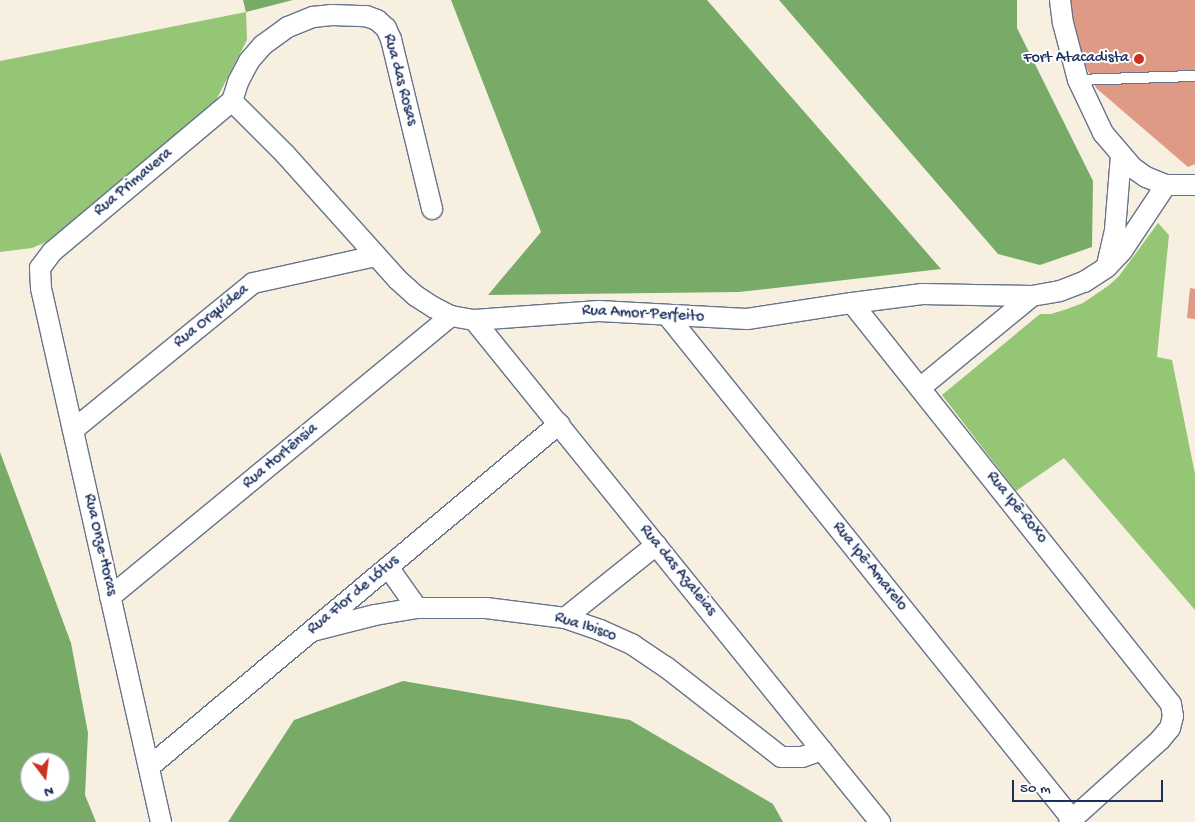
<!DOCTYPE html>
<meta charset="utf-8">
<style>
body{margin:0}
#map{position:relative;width:1195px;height:822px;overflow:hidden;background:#f7f0e1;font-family:"Gochi Hand",sans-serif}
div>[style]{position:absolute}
.green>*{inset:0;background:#94c676}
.forest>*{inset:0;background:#77ab67}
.building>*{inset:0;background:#df9a86}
.roads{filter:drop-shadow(1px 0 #68738c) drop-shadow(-1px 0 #68738c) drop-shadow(0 1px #68738c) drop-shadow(0 -1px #68738c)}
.service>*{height:10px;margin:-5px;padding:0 5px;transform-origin:5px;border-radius:5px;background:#fff}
.minor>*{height:20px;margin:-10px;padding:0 10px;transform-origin:10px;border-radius:10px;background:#fff}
.dots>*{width:14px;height:14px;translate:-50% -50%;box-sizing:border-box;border:2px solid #fff;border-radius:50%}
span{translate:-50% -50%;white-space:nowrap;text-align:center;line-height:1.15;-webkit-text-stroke:4px #fff;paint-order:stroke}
.poi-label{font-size:16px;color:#1b2f5e}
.right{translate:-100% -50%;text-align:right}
.street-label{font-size:16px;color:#1b2f5e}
.north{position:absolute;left:20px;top:752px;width:50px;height:50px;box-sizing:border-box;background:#fff;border:1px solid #a4acbf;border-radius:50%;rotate:165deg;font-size:14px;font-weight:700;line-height:20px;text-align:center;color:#1b2f5e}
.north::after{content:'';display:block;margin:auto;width:18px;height:22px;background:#c8321e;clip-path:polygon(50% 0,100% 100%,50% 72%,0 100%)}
.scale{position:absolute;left:1012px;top:780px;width:151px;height:22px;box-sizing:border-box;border:2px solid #1b2f5e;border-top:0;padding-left:6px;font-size:15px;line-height:18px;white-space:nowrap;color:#1b2f5e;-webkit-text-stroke:4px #fff;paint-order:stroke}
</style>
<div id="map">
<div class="green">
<div style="clip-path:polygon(246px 12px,247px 40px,214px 104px,53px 239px,32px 248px,0 252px,0 61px)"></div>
<div style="clip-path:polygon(1158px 223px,1169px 235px,1157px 357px,1172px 360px,1195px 474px,1195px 610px,1064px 458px,1016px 491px,942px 395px,1040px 314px,1051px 314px,1067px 309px,1083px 303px,1108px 286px,1119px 276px)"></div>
</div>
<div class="forest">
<div style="clip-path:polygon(243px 0,293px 0,246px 12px)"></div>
<div style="clip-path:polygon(451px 0,707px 0,941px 269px,739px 292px,488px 295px,541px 232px)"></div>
<div style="clip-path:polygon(779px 0,1017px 0,1017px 28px,1093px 181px,1092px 247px,1040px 265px,998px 254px)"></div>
<div style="clip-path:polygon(evenodd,0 452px,71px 643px,88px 733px,85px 795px,96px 822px,0 822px,0 452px,30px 762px,60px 762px,60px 792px,30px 792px,30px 762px)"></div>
<div style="clip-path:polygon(403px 681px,630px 720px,773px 804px,783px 822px,228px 822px,294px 720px)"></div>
</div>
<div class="building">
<div style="clip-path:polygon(1067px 0,1195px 0,1195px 164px,1188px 167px,1096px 88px,1069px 30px)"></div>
<div style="clip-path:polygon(1190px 288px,1195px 289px,1195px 319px,1187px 318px)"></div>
</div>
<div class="roads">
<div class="service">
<div style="left:1078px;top:80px;width:117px;rotate:-2deg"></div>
</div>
<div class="minor">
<div style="left:1060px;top:0;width:23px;rotate:83deg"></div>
<div style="left:1063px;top:23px;width:59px;rotate:75.3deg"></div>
<div style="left:1078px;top:80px;width:59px;rotate:64.7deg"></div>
<div style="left:1103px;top:133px;width:46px;rotate:49.4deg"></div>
<div style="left:1133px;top:168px;width:16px;rotate:35deg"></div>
<div style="left:1146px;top:177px;width:22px;rotate:22deg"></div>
<div style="left:1166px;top:185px;width:29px"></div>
<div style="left:232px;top:101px;width:75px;rotate:45deg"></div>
<div style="left:285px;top:154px;width:168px;rotate:48.1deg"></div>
<div style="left:397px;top:279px;width:25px;rotate:42deg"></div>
<div style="left:416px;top:296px;width:20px;rotate:33deg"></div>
<div style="left:433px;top:307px;width:20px;rotate:27deg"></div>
<div style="left:451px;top:316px;width:23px;rotate:10deg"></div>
<div style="left:474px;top:320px;width:125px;rotate:-4.1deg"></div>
<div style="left:599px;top:311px;width:148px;rotate:3.1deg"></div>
<div style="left:747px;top:319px;width:106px;rotate:-8.7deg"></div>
<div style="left:852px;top:303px;width:71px;rotate:-7.3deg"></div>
<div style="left:922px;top:294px;width:110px;rotate:1deg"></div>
<div style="left:1032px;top:296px;width:28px;rotate:-10deg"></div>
<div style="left:1060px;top:291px;width:26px;rotate:-21deg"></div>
<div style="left:1084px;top:282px;width:27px;rotate:-33deg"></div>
<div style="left:1107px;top:267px;width:22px;rotate:-47deg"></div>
<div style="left:1122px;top:251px;width:79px;rotate:-56.3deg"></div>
<div style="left:232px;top:101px;width:20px;rotate:-72deg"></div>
<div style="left:238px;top:82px;width:24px;rotate:-62deg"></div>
<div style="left:249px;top:61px;width:21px;rotate:-49deg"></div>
<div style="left:263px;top:45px;width:31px;rotate:-36deg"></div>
<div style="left:288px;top:27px;width:27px;rotate:-22deg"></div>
<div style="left:313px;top:17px;width:19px;rotate:-6deg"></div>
<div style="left:332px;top:15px;width:34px;rotate:2deg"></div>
<div style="left:366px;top:16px;width:12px;rotate:20deg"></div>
<div style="left:377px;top:20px;width:12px;rotate:42deg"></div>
<div style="left:386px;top:28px;width:12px;rotate:66deg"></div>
<div style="left:391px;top:39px;width:175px;rotate:76.4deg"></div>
<div style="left:1107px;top:265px;width:36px;rotate:-77deg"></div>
<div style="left:1115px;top:230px;width:74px;rotate:-85.4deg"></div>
<div style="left:852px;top:303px;width:512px;rotate:51.5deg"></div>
<div style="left:1171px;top:704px;width:12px;rotate:81deg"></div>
<div style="left:1173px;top:716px;width:12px;rotate:104deg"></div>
<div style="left:1170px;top:728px;width:16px;rotate:130deg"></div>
<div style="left:1160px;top:740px;width:122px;rotate:138deg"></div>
<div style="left:667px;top:315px;width:647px;rotate:51.22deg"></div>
<div style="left:474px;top:320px;width:646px;rotate:51.04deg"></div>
<div style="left:920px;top:388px;width:145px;rotate:-39.4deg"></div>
<div style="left:73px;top:430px;width:232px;rotate:-39.2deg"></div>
<div style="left:253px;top:283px;width:126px;rotate:-12.4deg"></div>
<div style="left:388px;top:567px;width:50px;rotate:54.7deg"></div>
<div style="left:110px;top:597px;width:442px;rotate:-39.5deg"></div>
<div style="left:565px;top:618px;width:117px;rotate:-38.7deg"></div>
<div style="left:312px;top:631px;width:65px;rotate:-14.3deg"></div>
<div style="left:375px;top:615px;width:43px;rotate:-9.5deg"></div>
<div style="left:417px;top:608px;width:69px"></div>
<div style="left:486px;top:608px;width:80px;rotate:7.2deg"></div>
<div style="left:565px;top:618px;width:37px;rotate:19deg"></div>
<div style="left:600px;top:630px;width:36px;rotate:24deg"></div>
<div style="left:633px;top:645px;width:40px;rotate:34deg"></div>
<div style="left:666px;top:667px;width:146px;rotate:38deg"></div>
<div style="left:781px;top:757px;width:21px"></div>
<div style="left:802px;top:757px;width:21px;rotate:-19deg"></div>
<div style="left:149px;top:767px;width:535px;rotate:-39.92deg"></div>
<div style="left:161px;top:822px;width:547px;rotate:-102.67deg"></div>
<div style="left:41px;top:288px;width:20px;rotate:-93deg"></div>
<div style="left:40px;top:268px;width:20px;rotate:-53deg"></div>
<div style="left:52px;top:252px;width:235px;rotate:-40deg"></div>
</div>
</div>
<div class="dots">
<div style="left:1139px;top:59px;background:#c8321e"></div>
</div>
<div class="poi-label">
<span class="right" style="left:1129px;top:59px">Fort Atacadista</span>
</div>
<div class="street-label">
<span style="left:399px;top:80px;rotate:75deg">Rua das Rosas</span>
<span style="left:134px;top:183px;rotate:-40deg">Rua Primavera</span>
<span style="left:643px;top:315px;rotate:3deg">Rua Amor-Perfeito</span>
<span style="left:212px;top:317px;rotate:-39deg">Rua Orquídea</span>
<span style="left:281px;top:457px;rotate:-40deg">Rua Hortênsia</span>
<span style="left:1016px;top:508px;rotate:51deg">Rua Ipê-Roxo</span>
<span style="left:99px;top:545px;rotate:77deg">Rua Onze-Horas</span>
<span style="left:869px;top:567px;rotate:51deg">Rua Ipê-Amarelo</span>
<span style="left:677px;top:571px;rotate:51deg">Rua das Azaleias</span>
<span style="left:354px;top:596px;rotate:-40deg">Rua Flor de Lótus</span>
<span style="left:585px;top:628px;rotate:18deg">Rua Ibisco</span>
</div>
<div class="north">N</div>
<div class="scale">50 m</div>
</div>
